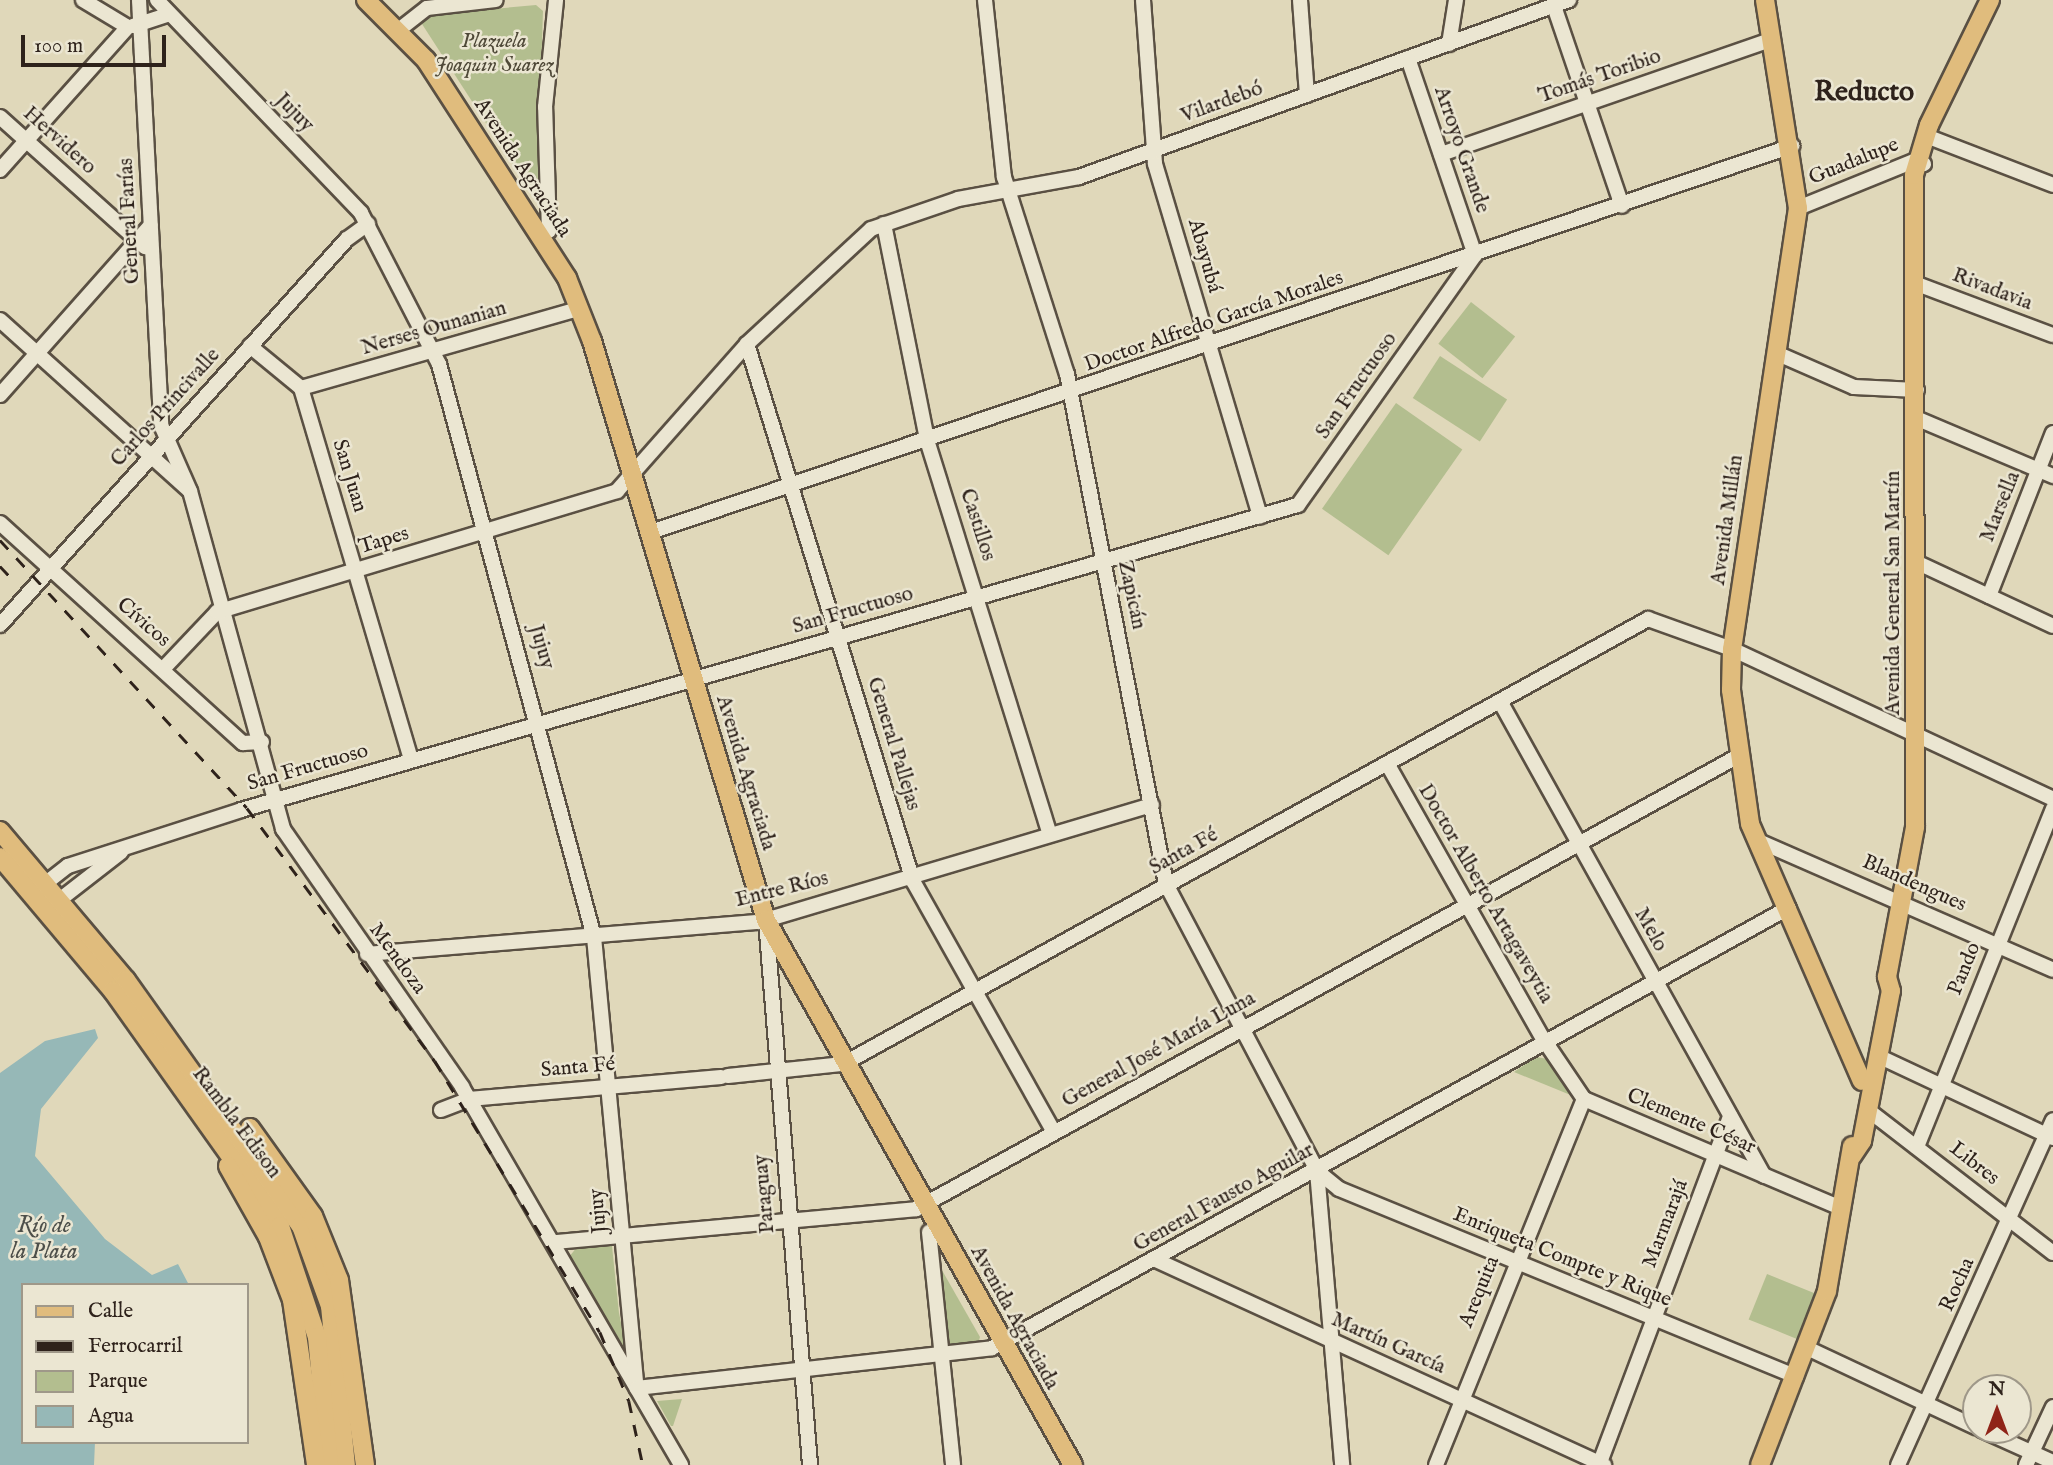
<!DOCTYPE html>
<meta charset="utf-8">
<style>
body{margin:0}
#map{position:relative;width:2053px;height:1465px;overflow:hidden;background:#e0d8ba;font-family:"IM FELL English",serif}
div>[style]{position:absolute}
.green>*{inset:0;background:#b3be8f;transform-origin:0 0}
.water>*{inset:0;background:#96b8b7}
.roads{filter:drop-shadow(2px 0 #5a5043) drop-shadow(-2px 0 #5a5043) drop-shadow(0 2px #5a5043) drop-shadow(0 -2px #5a5043)}
.minor>*{height:14px;margin:-7px;padding:0 7px;transform-origin:7px;border-radius:7px;background:#ebe6d2}
.major>*{height:18px;margin:-9px;padding:0 9px;transform-origin:9px;border-radius:9px;background:#e0bc7d}
.rail>*{height:2.5px;margin-top:-1.25px;transform-origin:0;background:repeating-linear-gradient(90deg,#2e221b 0 12px,transparent 0 24px)}
span{translate:-50% -50%;white-space:nowrap;text-align:center;line-height:1.15;-webkit-text-stroke:5px #ebe6d2;paint-order:stroke}
.park-label{font-size:21px;color:#4f4938;font-style:italic}
.street-label{font-size:21px;color:#2e221b}
.water-label{font-size:23px;color:#4d4f4a;font-style:italic}
.district-label{font-size:28px;color:#2e221b;font-weight:700}
.legend{position:absolute;left:21px;top:1283px;width:228px;height:161px;box-sizing:border-box;background:#ebe6d2;border:2px solid #9f9889;margin:0;padding:9px 12px;list-style:none;font-size:21px;color:#2e221b}
.legend li{display:flex;align-items:center;gap:14px;height:35px}
.legend b{width:35px;border:2px solid #9f9889}
.north{position:absolute;left:1962px;top:1374px;width:70px;height:70px;box-sizing:border-box;background:#ebe6d2;border:2px solid #9f9889;border-radius:50%;rotate:0deg;font-size:19px;font-weight:700;line-height:28px;text-align:center;color:#2e221b}
.north::after{content:'';display:block;margin:auto;width:24px;height:32px;background:#8f2418;clip-path:polygon(50% 0,100% 100%,50% 72%,0 100%)}
.scale{position:absolute;left:21px;top:35px;width:145px;height:32px;box-sizing:border-box;border:4px solid #2e221b;border-top:0;padding-left:9px;font-size:21px;line-height:24px;white-space:nowrap;color:#2e221b;-webkit-text-stroke:5px #ebe6d2;paint-order:stroke}
</style>
<div id="map">
<div class="green">
<div style="clip-path:polygon(536px 5px,543px 11px,537px 202px,422px 24px,428px 15px)"></div>
<div style="left:1471px;top:302px;width:56px;height:53px;rotate:38deg"></div>
<div style="left:1440px;top:356px;width:80px;height:50px;rotate:33deg"></div>
<div style="left:1396px;top:403px;width:81px;height:129px;rotate:35deg"></div>
<div style="clip-path:polygon(1536px 1057px,1548px 1059px,1573px 1096px,1514px 1072px)"></div>
<div style="clip-path:polygon(612px 1246px,619px 1313px,627px 1352px,569px 1257px,577px 1247px)"></div>
<div style="clip-path:polygon(939px 1265px,980px 1337px,978px 1344px,946px 1350px)"></div>
<div style="left:1767px;top:1274px;width:54px;height:49px;rotate:22deg"></div>
<div style="clip-path:polygon(682px 1399px,673px 1426px,671px 1426px,657px 1401px)"></div>
</div>
<div class="water">
<div style="clip-path:polygon(95px 1029px,98px 1038px,41px 1109px,35px 1156px,105px 1239px,152px 1275px,178px 1264px,189px 1285px,23px 1285px,23px 1442px,95px 1442px,94px 1465px,0 1465px,0 1073px,45px 1041px)"></div>
</div>
<div class="roads">
<div class="minor">
<div style="left:83px;top:0;width:52px;rotate:31deg"></div>
<div style="left:139px;top:0;width:426px;rotate:87deg"></div>
<div style="left:161px;top:425px;width:72px;rotate:66.3deg"></div>
<div style="left:190px;top:491px;width:351px;rotate:74.6deg"></div>
<div style="left:283px;top:829px;width:314px;rotate:55.2deg"></div>
<div style="left:462px;top:1087px;width:437px;rotate:59.9deg"></div>
<div style="left:157px;top:0;width:295px;rotate:46.2deg"></div>
<div style="left:361px;top:213px;width:170px;rotate:62.7deg"></div>
<div style="left:439px;top:364px;width:594px;rotate:74.86deg"></div>
<div style="left:594px;top:937px;width:453px;rotate:84.6deg"></div>
<div style="left:985px;top:0;width:178px;rotate:83.9deg"></div>
<div style="left:1004px;top:177px;width:207px;rotate:72.3deg"></div>
<div style="left:1067px;top:374px;width:520px;rotate:79.01deg"></div>
<div style="left:1166px;top:884px;width:324px;rotate:62.2deg"></div>
<div style="left:1317px;top:1171px;width:28px;rotate:39deg"></div>
<div style="left:1339px;top:1189px;width:494px;rotate:22.3deg"></div>
<div style="left:1143px;top:0;width:164px;rotate:85.8deg"></div>
<div style="left:1155px;top:164px;width:368px;rotate:73.4deg"></div>
<div style="left:1300px;top:0;width:95px;rotate:85.8deg"></div>
<div style="left:1554px;top:6px;width:211px;rotate:71.2deg"></div>
<div style="left:133px;top:26px;width:36px;rotate:-18deg"></div>
<div style="left:400px;top:29px;width:34px;rotate:-38deg"></div>
<div style="left:427px;top:8px;width:69px;rotate:-6.6deg"></div>
<div style="left:1449px;top:44px;width:45px;rotate:-81deg"></div>
<div style="left:0;top:117px;width:195px;rotate:41.9deg"></div>
<div style="left:1934px;top:139px;width:128px;rotate:21.1deg"></div>
<div style="left:1441px;top:154px;width:351px;rotate:-19.1deg"></div>
<div style="left:0;top:170px;width:192px;rotate:-48.2deg"></div>
<div style="left:1798px;top:208px;width:127px;rotate:-22.1deg"></div>
<div style="left:1916px;top:160px;width:9px;rotate:27deg"></div>
<div style="left:884px;top:224px;width:220px;rotate:78.7deg"></div>
<div style="left:927px;top:440px;width:413px;rotate:72.7deg"></div>
<div style="left:549px;top:231px;width:124px;rotate:-91.8deg"></div>
<div style="left:545px;top:107px;width:108px;rotate:-84.1deg"></div>
<div style="left:1917px;top:284px;width:145px;rotate:20.6deg"></div>
<div style="left:0;top:320px;width:254px;rotate:42deg"></div>
<div style="left:747px;top:344px;width:562px;rotate:72.82deg"></div>
<div style="left:913px;top:881px;width:288px;rotate:60.7deg"></div>
<div style="left:250px;top:346px;width:66px;rotate:39.5deg"></div>
<div style="left:301px;top:388px;width:388px;rotate:73.5deg"></div>
<div style="left:1776px;top:353px;width:85px;rotate:23.6deg"></div>
<div style="left:1854px;top:387px;width:63px;rotate:2.7deg"></div>
<div style="left:301px;top:388px;width:288px;rotate:-15.9deg"></div>
<div style="left:0;top:395px;width:227px;rotate:-48.4deg"></div>
<div style="left:1918px;top:419px;width:147px;rotate:22.9deg"></div>
<div style="left:0;top:523px;width:328px;rotate:42.2deg"></div>
<div style="left:243px;top:743px;width:19px;rotate:-3deg"></div>
<div style="left:648px;top:533px;width:1208px;rotate:-18.69deg"></div>
<div style="left:1916px;top:562px;width:151px;rotate:25deg"></div>
<div style="left:1989px;top:596px;width:175px;rotate:-68.6deg"></div>
<div style="left:0;top:625px;width:519px;rotate:-48.05deg"></div>
<div style="left:347px;top:239px;width:26px;rotate:-36deg"></div>
<div style="left:163px;top:669px;width:79px;rotate:-46.5deg"></div>
<div style="left:217px;top:612px;width:418px;rotate:-16.8deg"></div>
<div style="left:617px;top:491px;width:196px;rotate:-48.5deg"></div>
<div style="left:747px;top:344px;width:169px;rotate:-42.8deg"></div>
<div style="left:871px;top:229px;width:92px;rotate:-19deg"></div>
<div style="left:958px;top:199px;width:123px;rotate:-10.3deg"></div>
<div style="left:1079px;top:177px;width:521px;rotate:-19.86deg"></div>
<div style="left:1501px;top:703px;width:541px;rotate:60.92deg"></div>
<div style="left:1388px;top:765px;width:313px;rotate:60.5deg"></div>
<div style="left:1542px;top:1037px;width:75px;rotate:55.9deg"></div>
<div style="left:1584px;top:1099px;width:281px;rotate:23deg"></div>
<div style="left:1756px;top:840px;width:324px;rotate:23.6deg"></div>
<div style="left:37px;top:890px;width:39px;rotate:-38deg"></div>
<div style="left:68px;top:866px;width:182px;rotate:-17.9deg"></div>
<div style="left:241px;top:810px;width:1100px;rotate:-16.1deg"></div>
<div style="left:1298px;top:505px;width:306px;rotate:-54.7deg"></div>
<div style="left:1475px;top:255px;width:208px;rotate:-108.8deg"></div>
<div style="left:62px;top:898px;width:75px;rotate:-37.9deg"></div>
<div style="left:766px;top:920px;width:547px;rotate:85.38deg"></div>
<div style="left:367px;top:954px;width:393px;rotate:-4.7deg"></div>
<div style="left:759px;top:922px;width:410px;rotate:-16.6deg"></div>
<div style="left:1878px;top:1056px;width:193px;rotate:25.1deg"></div>
<div style="left:728px;top:1076px;width:116px;rotate:-6deg"></div>
<div style="left:843px;top:1064px;width:920px;rotate:-28.93deg"></div>
<div style="left:1648px;top:619px;width:89px;rotate:19.7deg"></div>
<div style="left:1732px;top:649px;width:354px;rotate:25deg"></div>
<div style="left:441px;top:1110px;width:30px;rotate:-21deg"></div>
<div style="left:469px;top:1099px;width:253px;rotate:-5deg"></div>
<div style="left:1868px;top:1110px;width:234px;rotate:37.7deg"></div>
<div style="left:1917px;top:1147px;width:365px;rotate:-68.1deg"></div>
<div style="left:1317px;top:1171px;width:295px;rotate:85.1deg"></div>
<div style="left:929px;top:1232px;width:234px;rotate:84.1deg"></div>
<div style="left:556px;top:1242px;width:362px;rotate:-5.2deg"></div>
<div style="left:916px;top:1209px;width:941px;rotate:-28.85deg"></div>
<div style="left:1156px;top:1260px;width:493px;rotate:24.6deg"></div>
<div style="left:1807px;top:1348px;width:187px;rotate:25.1deg"></div>
<div style="left:637px;top:1388px;width:357px;rotate:-6.4deg"></div>
<div style="left:992px;top:1348px;width:910px;rotate:-28.93deg"></div>
<div style="left:1982px;top:1430px;width:78px;rotate:24.3deg"></div>
<div style="left:1436px;top:1465px;width:395px;rotate:-68deg"></div>
<div style="left:1599px;top:1465px;width:373px;rotate:-69.4deg"></div>
<div style="left:1898px;top:1465px;width:378px;rotate:-65.8deg"></div>
<div style="left:2026px;top:1465px;width:64px;rotate:-65deg"></div>
</div>
<div class="major">
<div style="left:366px;top:0;width:85px;rotate:45deg"></div>
<div style="left:426px;top:60px;width:260px;rotate:57.1deg"></div>
<div style="left:567px;top:278px;width:68px;rotate:68.4deg"></div>
<div style="left:592px;top:341px;width:605px;rotate:73.27deg"></div>
<div style="left:766px;top:920px;width:626px;rotate:60.61deg"></div>
<div style="left:1765px;top:0;width:211px;rotate:81deg"></div>
<div style="left:1798px;top:208px;width:446px;rotate:98.5deg"></div>
<div style="left:1732px;top:649px;width:41px;rotate:91.4deg"></div>
<div style="left:1731px;top:690px;width:135px;rotate:81.9deg"></div>
<div style="left:1750px;top:824px;width:280px;rotate:66.5deg"></div>
<div style="left:0;top:831px;width:195px;rotate:49.8deg"></div>
<div style="left:126px;top:980px;width:302px;rotate:54.6deg"></div>
<div style="left:301px;top:1226px;width:85px;rotate:70.1deg"></div>
<div style="left:330px;top:1306px;width:160px;rotate:84.3deg"></div>
<div style="left:0;top:857px;width:175px;rotate:49.9deg"></div>
<div style="left:113px;top:991px;width:288px;rotate:54.6deg"></div>
<div style="left:280px;top:1226px;width:117px;rotate:71.6deg"></div>
<div style="left:317px;top:1337px;width:129px;rotate:84.6deg"></div>
<div style="left:250px;top:1128px;width:108px;rotate:54.4deg"></div>
<div style="left:313px;top:1216px;width:69px;rotate:67.9deg"></div>
<div style="left:339px;top:1280px;width:187px;rotate:82deg"></div>
<div style="left:1852px;top:1156px;width:18px;rotate:-56deg"></div>
<div style="left:1862px;top:1141px;width:153px;rotate:-79.1deg"></div>
<div style="left:1891px;top:991px;width:15px;rotate:-106deg"></div>
<div style="left:1887px;top:977px;width:153px;rotate:-79.4deg"></div>
<div style="left:1915px;top:827px;width:652px;rotate:-90.09deg"></div>
<div style="left:1914px;top:175px;width:52px;rotate:-73.3deg"></div>
<div style="left:1929px;top:125px;width:139px;rotate:-64deg"></div>
<div style="left:228px;top:1166px;width:81px;rotate:60.6deg"></div>
<div style="left:268px;top:1237px;width:67px;rotate:69.1deg"></div>
<div style="left:292px;top:1300px;width:167px;rotate:81.7deg"></div>
<div style="left:1760px;top:1465px;width:186px;rotate:-68.9deg"></div>
<div style="left:1827px;top:1291px;width:147px;rotate:-80.2deg"></div>
</div>
</div>
<div class="rail">
<div style="left:0;top:540px;width:364px;rotate:47.3deg"></div>
<div style="left:247px;top:808px;width:315px;rotate:53.4deg"></div>
<div style="left:435px;top:1061px;width:317px;rotate:58.7deg"></div>
<div style="left:600px;top:1332px;width:75px;rotate:67.2deg"></div>
<div style="left:629px;top:1401px;width:66px;rotate:77.7deg"></div>
<div style="left:0;top:566px;width:18px;rotate:47deg"></div>
</div>
<div class="park-label">
<span style="left:494px;top:54px">Plazuela<br>Joaquin Suarez</span>
</div>
<div class="street-label">
<span style="left:1600px;top:77px;rotate:-19deg">Tomás Toribio</span>
<span style="left:1222px;top:103px;rotate:-20deg">Vilardebó</span>
<span style="left:294px;top:113px;rotate:46deg">Jujuy</span>
<span style="left:59px;top:141px;rotate:42deg">Hervidero</span>
<span style="left:1461px;top:150px;rotate:71deg">Arroyo Grande</span>
<span style="left:1854px;top:162px;rotate:-22deg">Guadalupe</span>
<span style="left:522px;top:168px;rotate:57deg">Avenida Agraciada</span>
<span style="left:130px;top:221px;rotate:-93deg">General Farías</span>
<span style="left:1204px;top:256px;rotate:74deg">Abayubá</span>
<span style="left:1992px;top:290px;rotate:21deg">Rivadavia</span>
<span style="left:1214px;top:322px;rotate:-19deg">Doctor Alfredo García Morales</span>
<span style="left:434px;top:329px;rotate:-16deg">Nerses Ounanian</span>
<span style="left:1357px;top:386px;rotate:-55deg">San Fructuoso</span>
<span style="left:166px;top:408px;rotate:-48deg">Carlos Princivalle</span>
<span style="left:349px;top:476px;rotate:73deg">San Juan</span>
<span style="left:2001px;top:507px;rotate:-68deg">Marsella</span>
<span style="left:1728px;top:520px;rotate:-82deg">Avenida Millán</span>
<span style="left:977px;top:525px;rotate:72deg">Castillos</span>
<span style="left:384px;top:541px;rotate:-17deg">Tapes</span>
<span style="left:1894px;top:593px;rotate:-90deg">Avenida General San Martín</span>
<span style="left:1131px;top:595px;rotate:78deg">Zapicán</span>
<span style="left:853px;top:611px;rotate:-16deg">San Fructuoso</span>
<span style="left:143px;top:623px;rotate:41deg">Cívicos</span>
<span style="left:541px;top:647px;rotate:74deg">Jujuy</span>
<span style="left:893px;top:744px;rotate:73deg">General Pallejas</span>
<span style="left:308px;top:768px;rotate:-16deg">San Fructuoso</span>
<span style="left:745px;top:773px;rotate:73deg">Avenida Agraciada</span>
<span style="left:1184px;top:852px;rotate:-29deg">Santa Fé</span>
<span style="left:1914px;top:884px;rotate:24deg">Blandengues</span>
<span style="left:782px;top:890px;rotate:-14deg">Entre Ríos</span>
<span style="left:1485px;top:894px;rotate:60deg">Doctor Alberto Artagaveytia</span>
<span style="left:1650px;top:930px;rotate:61deg">Melo</span>
<span style="left:397px;top:959px;rotate:54deg">Mendoza</span>
<span style="left:1965px;top:969px;rotate:-68deg">Pando</span>
<span style="left:1159px;top:1050px;rotate:-29deg">General José María Luna</span>
<span style="left:578px;top:1068px;rotate:-5deg">Santa Fé</span>
<span style="left:1691px;top:1122px;rotate:23deg">Clemente César</span>
<span style="left:236px;top:1123px;rotate:53deg">Rambla Edison</span>
<span style="left:1974px;top:1164px;rotate:38deg">Libres</span>
<span style="left:765px;top:1194px;rotate:-95deg">Paraguay</span>
<span style="left:1224px;top:1198px;rotate:-29deg">General Fausto Aguilar</span>
<span style="left:599px;top:1211px;rotate:-95deg">Jujuy</span>
<span style="left:1666px;top:1224px;rotate:-69deg">Marmarajá</span>
<span style="left:1562px;top:1258px;rotate:22deg">Enriqueta Compte y Rique</span>
<span style="left:1958px;top:1285px;rotate:-66deg">Rocha</span>
<span style="left:1480px;top:1292px;rotate:-68deg">Arequita</span>
<span style="left:1014px;top:1318px;rotate:61deg">Avenida Agraciada</span>
<span style="left:1388px;top:1344px;rotate:24deg">Martín García</span>
</div>
<div class="water-label">
<span style="left:44px;top:1239px">Río de<br>la Plata</span>
</div>
<div class="district-label">
<span style="left:1864px;top:93px">Reducto</span>
</div>
<ul class="legend">
<li><b style="height:9px;background:#e0bc7d"></b>Calle</li>
<li><b style="height:9px;background:#2e221b"></b>Ferrocarril</li>
<li><b style="height:19px;background:#b3be8f"></b>Parque</li>
<li><b style="height:19px;background:#96b8b7"></b>Agua</li>
</ul>
<div class="north">N</div>
<div class="scale">100 m</div>
</div>
